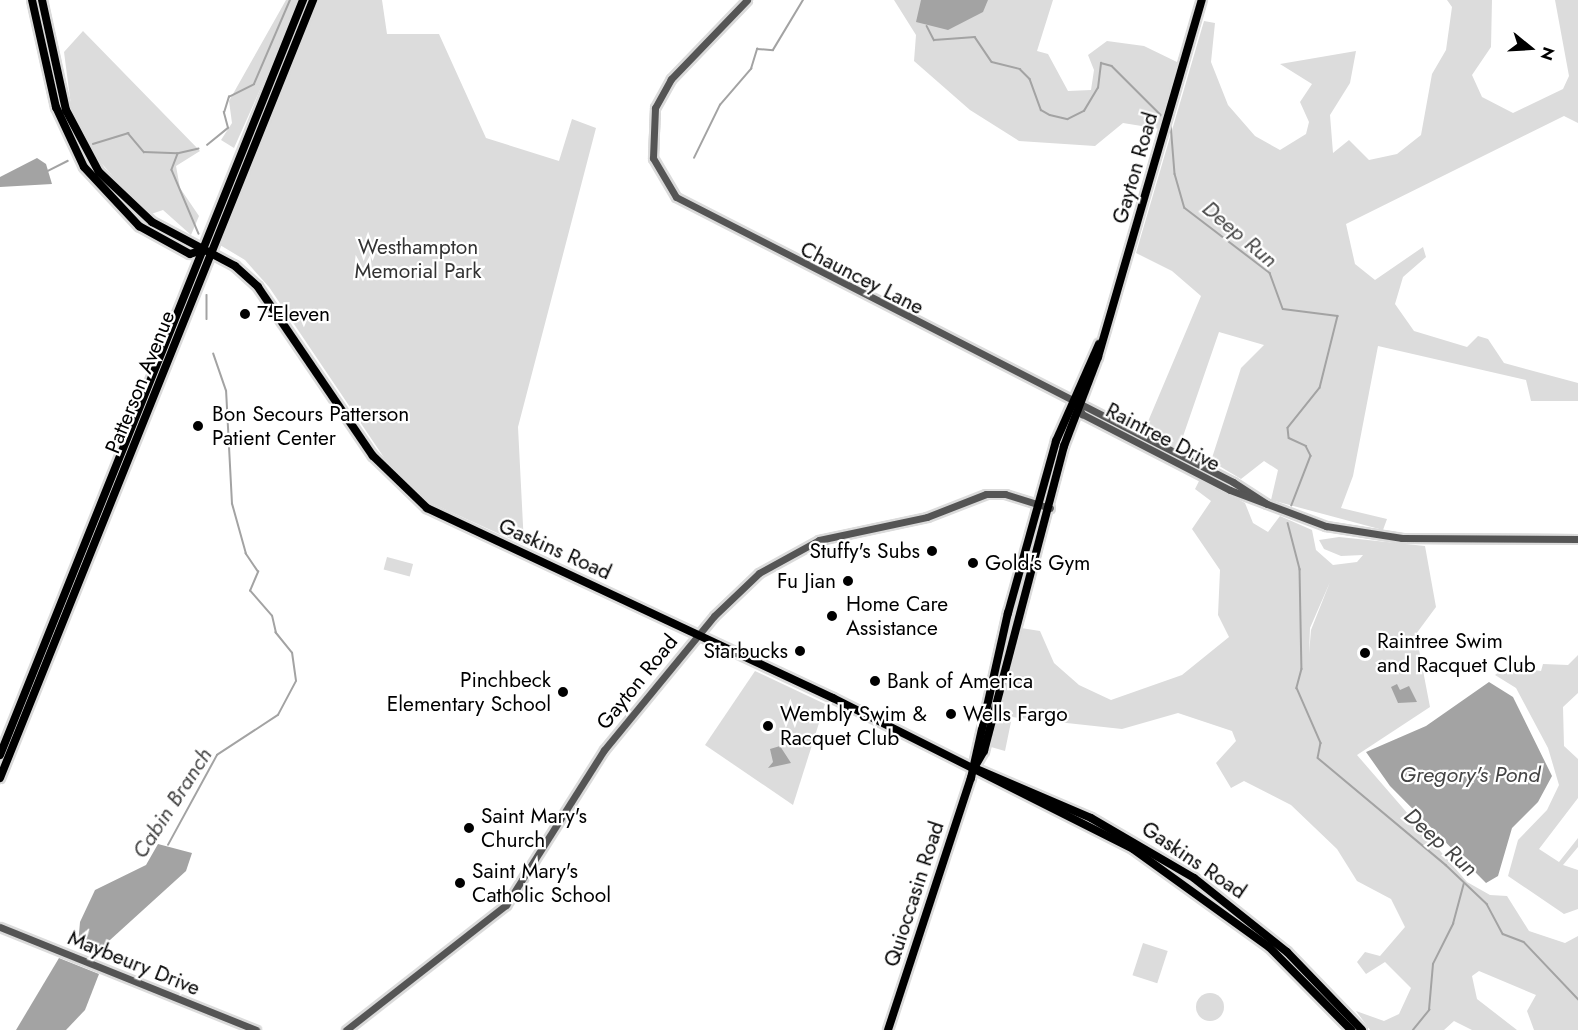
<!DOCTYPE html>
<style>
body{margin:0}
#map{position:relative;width:1578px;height:1030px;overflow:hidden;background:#fff;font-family:Jost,sans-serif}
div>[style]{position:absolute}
.green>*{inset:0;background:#dcdcdc;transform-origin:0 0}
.round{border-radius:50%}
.water>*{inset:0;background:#a3a3a3}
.stream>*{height:1.5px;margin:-0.75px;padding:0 0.75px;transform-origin:0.75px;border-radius:0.75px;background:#a3a3a3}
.roads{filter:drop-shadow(2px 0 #dbdbdb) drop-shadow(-2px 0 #dbdbdb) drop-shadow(0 2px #dbdbdb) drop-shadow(0 -2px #dbdbdb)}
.minor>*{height:7px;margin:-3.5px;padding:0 3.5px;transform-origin:3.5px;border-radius:3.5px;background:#555}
.major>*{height:8px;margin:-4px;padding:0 4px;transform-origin:4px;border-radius:4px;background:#000}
.dots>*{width:16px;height:16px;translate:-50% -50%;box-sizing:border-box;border:3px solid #fff;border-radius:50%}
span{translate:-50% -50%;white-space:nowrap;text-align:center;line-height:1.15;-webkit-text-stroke:4.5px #fff;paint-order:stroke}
.street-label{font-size:21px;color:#000}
.park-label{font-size:21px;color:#333}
.poi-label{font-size:21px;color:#000}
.left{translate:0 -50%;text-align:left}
.right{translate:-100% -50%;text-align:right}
.water-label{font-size:22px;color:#444;font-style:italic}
.north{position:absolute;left:1500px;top:18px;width:60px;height:60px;-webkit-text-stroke:4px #fff;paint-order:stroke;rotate:108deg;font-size:16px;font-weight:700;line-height:24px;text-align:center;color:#000}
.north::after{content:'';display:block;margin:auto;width:21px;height:27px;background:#000;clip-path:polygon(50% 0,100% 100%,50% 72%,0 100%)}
</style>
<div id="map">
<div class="green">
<div style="clip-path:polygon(286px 0,300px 0,234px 148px,221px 140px,232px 123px,229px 101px)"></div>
<div style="clip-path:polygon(316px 0,382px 0,387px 34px,439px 34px,486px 138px,559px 161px,572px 119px,596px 128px,518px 427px,524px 545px,431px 503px,387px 462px,269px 287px,245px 260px,220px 245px)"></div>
<div style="clip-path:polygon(894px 0,1053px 0,1037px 51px,1048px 54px,1068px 91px,1091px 90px,1094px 70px,1088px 55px,1107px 41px,1144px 46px,1179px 63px,1160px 129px,1123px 123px,1095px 146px,1019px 141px,970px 110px,914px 61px,916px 35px)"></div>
<div style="clip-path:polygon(1447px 0,1492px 0,1491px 47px,1472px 75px,1482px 97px,1513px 113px,1563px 89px,1569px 76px,1555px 0,1578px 0,1578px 123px,1564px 116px,1346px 224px,1355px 264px,1375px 280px,1423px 247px,1426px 257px,1403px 277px,1395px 304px,1414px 331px,1467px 347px,1478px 336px,1488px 339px,1504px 363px,1578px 383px,1578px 401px,1531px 401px,1526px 380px,1378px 346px,1353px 476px,1341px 508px,1387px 519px,1383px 530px,1271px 500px,1278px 470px,1264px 461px,1241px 479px,1211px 461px,1241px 368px,1264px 345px,1219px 332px,1179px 448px,1144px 431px,1201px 296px,1172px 271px,1136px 253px,1204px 21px,1215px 23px,1211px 62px,1228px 105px,1255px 136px,1280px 150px,1306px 134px,1309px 122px,1300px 102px,1312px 84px,1280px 64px,1356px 51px,1350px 83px,1330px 115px,1333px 153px,1349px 140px,1369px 160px,1397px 154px,1421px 135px,1432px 74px,1446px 50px,1452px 7px)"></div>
<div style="clip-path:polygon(83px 31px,200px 151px,176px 166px,180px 188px,199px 216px,191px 235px,163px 210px,148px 215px,93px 154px,72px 113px,64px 52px)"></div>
<div style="clip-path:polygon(evenodd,1200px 479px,1245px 503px,1253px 523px,1268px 532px,1280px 516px,1312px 530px,1316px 550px,1333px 565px,1357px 562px,1363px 555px,1341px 556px,1324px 549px,1319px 540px,1339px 537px,1425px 546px,1436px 607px,1416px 634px,1430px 707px,1357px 755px,1467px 882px,1490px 895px,1507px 896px,1529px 931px,1565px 943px,1578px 936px,1578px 1030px,1534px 1030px,1527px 1011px,1536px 995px,1479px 971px,1472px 976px,1477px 999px,1517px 1030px,1472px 1030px,1454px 1021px,1444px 1030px,1370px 1030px,1356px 1011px,1384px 1021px,1399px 1014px,1411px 988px,1385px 962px,1366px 974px,1357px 962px,1365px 952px,1380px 956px,1405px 927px,1391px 899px,1357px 881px,1337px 849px,1291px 805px,1244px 781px,1231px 788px,1216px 763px,1236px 741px,1232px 731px,1178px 713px,1122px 729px,1012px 717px,1005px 751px,991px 747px,1021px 628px,1040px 631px,1054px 663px,1079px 685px,1111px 700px,1182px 675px,1229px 637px,1218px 615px,1220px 570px,1192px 529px,1211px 501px,1195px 489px,1200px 479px,1330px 582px,1311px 630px,1309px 654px,1310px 628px,1330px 582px)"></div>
<div style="left:387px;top:557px;width:27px;height:13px;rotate:15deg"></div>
<div style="clip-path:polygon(1578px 655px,1578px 693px,1563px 707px,1564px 746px,1578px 759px,1578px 798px,1539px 849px,1559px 862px,1578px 838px,1578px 847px,1563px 865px,1578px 870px,1578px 909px,1564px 914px,1508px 876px,1518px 840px,1547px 810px,1559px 785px,1548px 748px,1516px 688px,1495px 675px,1507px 666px,1541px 671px,1543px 664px,1568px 665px)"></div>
<div style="clip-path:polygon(755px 671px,825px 704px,793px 805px,705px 745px)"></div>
<div style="left:1143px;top:943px;width:26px;height:34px;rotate:18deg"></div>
<div class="round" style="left:1196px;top:993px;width:28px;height:28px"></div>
</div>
<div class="water">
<div style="clip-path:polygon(921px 0,988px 0,983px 12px,948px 30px,916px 22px)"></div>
<div style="clip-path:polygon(37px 158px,46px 164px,52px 184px,0 187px,0 177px)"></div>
<div style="clip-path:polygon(1489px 682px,1513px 697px,1552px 776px,1538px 802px,1512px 828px,1498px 876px,1486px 883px,1390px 786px,1366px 752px,1426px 726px)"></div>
<div style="clip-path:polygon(1397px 684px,1400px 690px,1409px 686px,1417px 702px,1398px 703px,1391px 687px)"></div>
<div style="clip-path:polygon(780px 746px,791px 763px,768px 768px,773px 762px,770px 749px)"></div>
<div style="clip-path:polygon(158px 844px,192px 853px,186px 871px,99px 950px,78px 945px,80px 922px,95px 890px,146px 865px)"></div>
<div style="clip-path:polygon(59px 958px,99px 974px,85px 1010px,66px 1030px,16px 1030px)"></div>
</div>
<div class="stream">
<div style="left:927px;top:26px;width:16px;rotate:63deg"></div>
<div style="left:934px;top:40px;width:41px;rotate:-4.2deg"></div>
<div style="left:975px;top:37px;width:30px;rotate:56deg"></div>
<div style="left:992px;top:62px;width:29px;rotate:14deg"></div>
<div style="left:1020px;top:69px;width:14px;rotate:45deg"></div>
<div style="left:1030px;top:79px;width:33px;rotate:70deg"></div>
<div style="left:1041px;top:110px;width:10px;rotate:29deg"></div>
<div style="left:1050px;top:115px;width:18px;rotate:13deg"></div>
<div style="left:1068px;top:119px;width:18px;rotate:-27deg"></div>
<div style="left:1084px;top:111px;width:27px;rotate:-59deg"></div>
<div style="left:1098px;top:88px;width:25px;rotate:-83deg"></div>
<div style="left:1101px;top:63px;width:11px;rotate:15deg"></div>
<div style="left:1112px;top:66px;width:71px;rotate:45deg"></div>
<div style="left:1171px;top:124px;width:50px;rotate:85.4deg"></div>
<div style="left:1175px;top:174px;width:35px;rotate:74deg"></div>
<div style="left:1185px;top:208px;width:107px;rotate:37.4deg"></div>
<div style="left:1270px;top:273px;width:38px;rotate:70deg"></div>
<div style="left:1283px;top:309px;width:55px;rotate:7.3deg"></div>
<div style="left:1338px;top:316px;width:74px;rotate:104deg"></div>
<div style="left:1320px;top:388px;width:51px;rotate:128.7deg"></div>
<div style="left:1288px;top:428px;width:10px;rotate:84deg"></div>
<div style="left:1289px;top:438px;width:19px;rotate:25deg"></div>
<div style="left:1306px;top:446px;width:11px;rotate:63deg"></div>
<div style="left:1311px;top:456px;width:53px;rotate:111.2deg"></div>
<div style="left:93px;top:144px;width:37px;rotate:-17deg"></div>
<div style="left:128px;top:133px;width:25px;rotate:50deg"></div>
<div style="left:144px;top:152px;width:33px;rotate:2deg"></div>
<div style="left:207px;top:145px;width:27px;rotate:-39deg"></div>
<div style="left:228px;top:128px;width:16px;rotate:-105deg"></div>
<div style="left:224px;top:113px;width:17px;rotate:-73deg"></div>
<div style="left:229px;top:97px;width:28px;rotate:-27deg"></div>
<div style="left:254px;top:84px;width:91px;rotate:-66.8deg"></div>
<div style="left:199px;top:149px;width:22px;rotate:167deg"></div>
<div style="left:178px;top:154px;width:17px;rotate:111deg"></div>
<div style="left:172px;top:170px;width:69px;rotate:67.1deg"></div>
<div style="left:694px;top:158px;width:59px;rotate:-63.9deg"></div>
<div style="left:720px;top:105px;width:48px;rotate:-49.3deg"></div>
<div style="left:751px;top:69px;width:21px;rotate:-73deg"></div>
<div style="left:757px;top:49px;width:16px;rotate:4deg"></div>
<div style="left:773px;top:50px;width:58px;rotate:-59deg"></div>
<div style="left:48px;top:171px;width:22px;rotate:-27deg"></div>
<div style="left:207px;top:295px;width:24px;rotate:90deg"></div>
<div style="left:1288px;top:523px;width:48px;rotate:75.4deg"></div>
<div style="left:1300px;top:569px;width:100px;rotate:88.9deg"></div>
<div style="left:1302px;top:669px;width:20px;rotate:105deg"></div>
<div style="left:1297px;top:688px;width:60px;rotate:66.4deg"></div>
<div style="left:1321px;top:743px;width:15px;rotate:101deg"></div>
<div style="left:1318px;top:758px;width:167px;rotate:39.9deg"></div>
<div style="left:1446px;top:865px;width:57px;rotate:43.6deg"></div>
<div style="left:1487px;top:904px;width:34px;rotate:62deg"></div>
<div style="left:1503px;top:934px;width:22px;rotate:21deg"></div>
<div style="left:1524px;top:942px;width:79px;rotate:46.5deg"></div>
<div style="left:168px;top:845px;width:102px;rotate:-61.4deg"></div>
<div style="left:217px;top:755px;width:73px;rotate:-33.3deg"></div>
<div style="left:278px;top:715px;width:38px;rotate:-62deg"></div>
<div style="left:296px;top:681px;width:28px;rotate:-98deg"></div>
<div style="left:292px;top:653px;width:26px;rotate:-129deg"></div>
<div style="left:276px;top:633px;width:17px;rotate:-103deg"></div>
<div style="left:272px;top:616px;width:33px;rotate:-131deg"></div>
<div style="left:250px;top:591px;width:21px;rotate:-67deg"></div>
<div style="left:258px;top:572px;width:22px;rotate:-124deg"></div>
<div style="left:246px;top:554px;width:52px;rotate:-105.6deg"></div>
<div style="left:232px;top:504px;width:113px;rotate:-93deg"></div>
<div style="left:226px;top:391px;width:39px;rotate:-109deg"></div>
<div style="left:1413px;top:1030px;width:26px;rotate:-51deg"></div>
<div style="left:1429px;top:1010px;width:46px;rotate:-85deg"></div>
<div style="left:1433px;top:964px;width:45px;rotate:-63.4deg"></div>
<div style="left:1453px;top:924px;width:42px;rotate:-75deg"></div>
</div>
<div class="roads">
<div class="minor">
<div style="left:747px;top:0;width:110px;rotate:133.9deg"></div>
<div style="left:671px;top:79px;width:33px;rotate:119deg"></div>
<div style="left:655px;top:108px;width:50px;rotate:92.3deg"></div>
<div style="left:653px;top:158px;width:45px;rotate:59.5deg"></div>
<div style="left:676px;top:197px;width:626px;rotate:27.1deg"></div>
<div style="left:1233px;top:482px;width:40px;rotate:32.9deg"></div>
<div style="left:1079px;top:407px;width:8px;rotate:67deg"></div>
<div style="left:1082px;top:414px;width:166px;rotate:27.2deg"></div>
<div style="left:1230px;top:490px;width:103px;rotate:20.6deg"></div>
<div style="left:1326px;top:526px;width:77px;rotate:9deg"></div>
<div style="left:1402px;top:538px;width:176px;rotate:0.3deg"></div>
<div style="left:0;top:927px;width:276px;rotate:21.9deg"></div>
<div style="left:346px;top:1030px;width:203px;rotate:-38deg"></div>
<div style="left:506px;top:905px;width:183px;rotate:-57.7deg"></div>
<div style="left:604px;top:750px;width:173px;rotate:-50.6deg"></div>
<div style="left:714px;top:616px;width:62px;rotate:-43.7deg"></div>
<div style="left:759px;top:573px;width:68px;rotate:-28.8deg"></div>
<div style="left:819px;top:540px;width:110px;rotate:-12deg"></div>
<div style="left:927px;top:517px;width:63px;rotate:-21.3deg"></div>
<div style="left:986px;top:494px;width:19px"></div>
<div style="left:1005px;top:494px;width:47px;rotate:17.3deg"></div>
</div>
<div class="major">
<div style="left:32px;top:0;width:110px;rotate:77.4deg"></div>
<div style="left:56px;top:107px;width:66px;rotate:65deg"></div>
<div style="left:84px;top:167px;width:81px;rotate:47deg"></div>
<div style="left:139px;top:226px;width:58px;rotate:28.8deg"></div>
<div style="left:190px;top:254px;width:9px;rotate:-18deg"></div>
<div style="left:42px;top:0;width:113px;rotate:77.7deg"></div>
<div style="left:66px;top:110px;width:70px;rotate:62deg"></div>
<div style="left:99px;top:172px;width:73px;rotate:43.3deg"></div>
<div style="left:152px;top:222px;width:94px;rotate:27.9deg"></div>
<div style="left:235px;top:266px;width:31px;rotate:42deg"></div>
<div style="left:258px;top:287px;width:204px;rotate:55.8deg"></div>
<div style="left:373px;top:456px;width:75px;rotate:43.9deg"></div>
<div style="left:427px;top:508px;width:448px;rotate:25.1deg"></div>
<div style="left:833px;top:698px;width:336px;rotate:26.7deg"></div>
<div style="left:1133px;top:849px;width:168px;rotate:35.8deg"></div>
<div style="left:1269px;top:947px;width:117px;rotate:45.3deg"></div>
<div style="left:0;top:755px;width:814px;rotate:-68.13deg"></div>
<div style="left:974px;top:768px;width:20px;rotate:-60deg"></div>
<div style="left:984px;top:751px;width:315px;rotate:-75.3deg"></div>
<div style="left:1064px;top:446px;width:95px;rotate:-69.1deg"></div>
<div style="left:1098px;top:357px;width:372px;rotate:-73.8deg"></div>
<div style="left:974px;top:768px;width:127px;rotate:23.1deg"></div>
<div style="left:1091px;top:818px;width:119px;rotate:30.2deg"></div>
<div style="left:1194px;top:878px;width:119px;rotate:38.5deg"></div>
<div style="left:1287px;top:952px;width:108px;rotate:46.1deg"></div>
<div style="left:0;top:778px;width:839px;rotate:-68.08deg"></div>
<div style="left:888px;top:1030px;width:265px;rotate:-71.8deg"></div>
<div style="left:971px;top:778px;width:169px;rotate:-77.4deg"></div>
<div style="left:1008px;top:613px;width:179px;rotate:-74.4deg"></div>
<div style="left:1056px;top:441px;width:106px;rotate:-66.1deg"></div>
</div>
</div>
<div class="dots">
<div style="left:245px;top:314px;background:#000"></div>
<div style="left:198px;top:426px;background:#000"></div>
<div style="left:932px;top:551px;background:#000"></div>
<div style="left:973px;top:563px;background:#000"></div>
<div style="left:848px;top:581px;background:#000"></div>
<div style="left:832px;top:616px;background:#000"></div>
<div style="left:800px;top:651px;background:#000"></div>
<div style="left:1365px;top:653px;background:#000"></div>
<div style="left:875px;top:681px;background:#000"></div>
<div style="left:563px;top:692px;background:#000"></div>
<div style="left:951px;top:714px;background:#000"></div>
<div style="left:768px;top:726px;background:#000"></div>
<div style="left:469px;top:828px;background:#000"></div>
<div style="left:460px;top:883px;background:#000"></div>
</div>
<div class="street-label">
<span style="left:1135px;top:168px;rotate:-74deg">Gayton Road</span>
<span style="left:862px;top:278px;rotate:27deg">Chauncey Lane</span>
<span style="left:140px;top:382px;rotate:-68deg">Patterson Avenue</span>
<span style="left:1163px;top:437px;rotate:27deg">Raintree Drive</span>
<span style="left:555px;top:549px;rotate:24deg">Gaskins Road</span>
<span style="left:637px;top:682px;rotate:-51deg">Gayton Road</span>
<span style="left:1194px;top:860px;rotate:34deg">Gaskins Road</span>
<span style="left:914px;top:894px;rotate:-72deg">Quioccasin Road</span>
<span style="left:134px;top:963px;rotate:22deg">Maybeury Drive</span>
</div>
<div class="park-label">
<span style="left:418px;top:259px">Westhampton<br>Memorial Park</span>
</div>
<div class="poi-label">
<span class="left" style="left:257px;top:314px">7-Eleven</span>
<span class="left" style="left:212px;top:426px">Bon Secours Patterson<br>Patient Center</span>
<span class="right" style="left:920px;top:551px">Stuffy's Subs</span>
<span class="left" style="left:985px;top:563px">Gold's Gym</span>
<span class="right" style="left:836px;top:581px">Fu Jian</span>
<span class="left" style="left:846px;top:616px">Home Care<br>Assistance</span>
<span class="left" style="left:1377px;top:653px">Raintree Swim<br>and Racquet Club</span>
<span class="right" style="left:788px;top:651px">Starbucks</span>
<span class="right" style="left:551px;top:692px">Pinchbeck<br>Elementary School</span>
<span class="left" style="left:887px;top:681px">Bank of America</span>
<span class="left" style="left:780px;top:726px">Wembly Swim &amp;<br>Racquet Club</span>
<span class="left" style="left:963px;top:714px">Wells Fargo</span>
<span class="left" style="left:481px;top:828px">Saint Mary's<br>Church</span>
<span class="left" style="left:472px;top:883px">Saint Mary's<br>Catholic School</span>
</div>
<div class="water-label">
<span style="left:1240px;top:234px;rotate:40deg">Deep Run</span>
<span style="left:1470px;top:775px">Gregory's Pond</span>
<span style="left:172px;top:803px;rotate:-57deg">Cabin Branch</span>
<span style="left:1441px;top:842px;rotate:42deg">Deep Run</span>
</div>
<div class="north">N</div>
</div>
